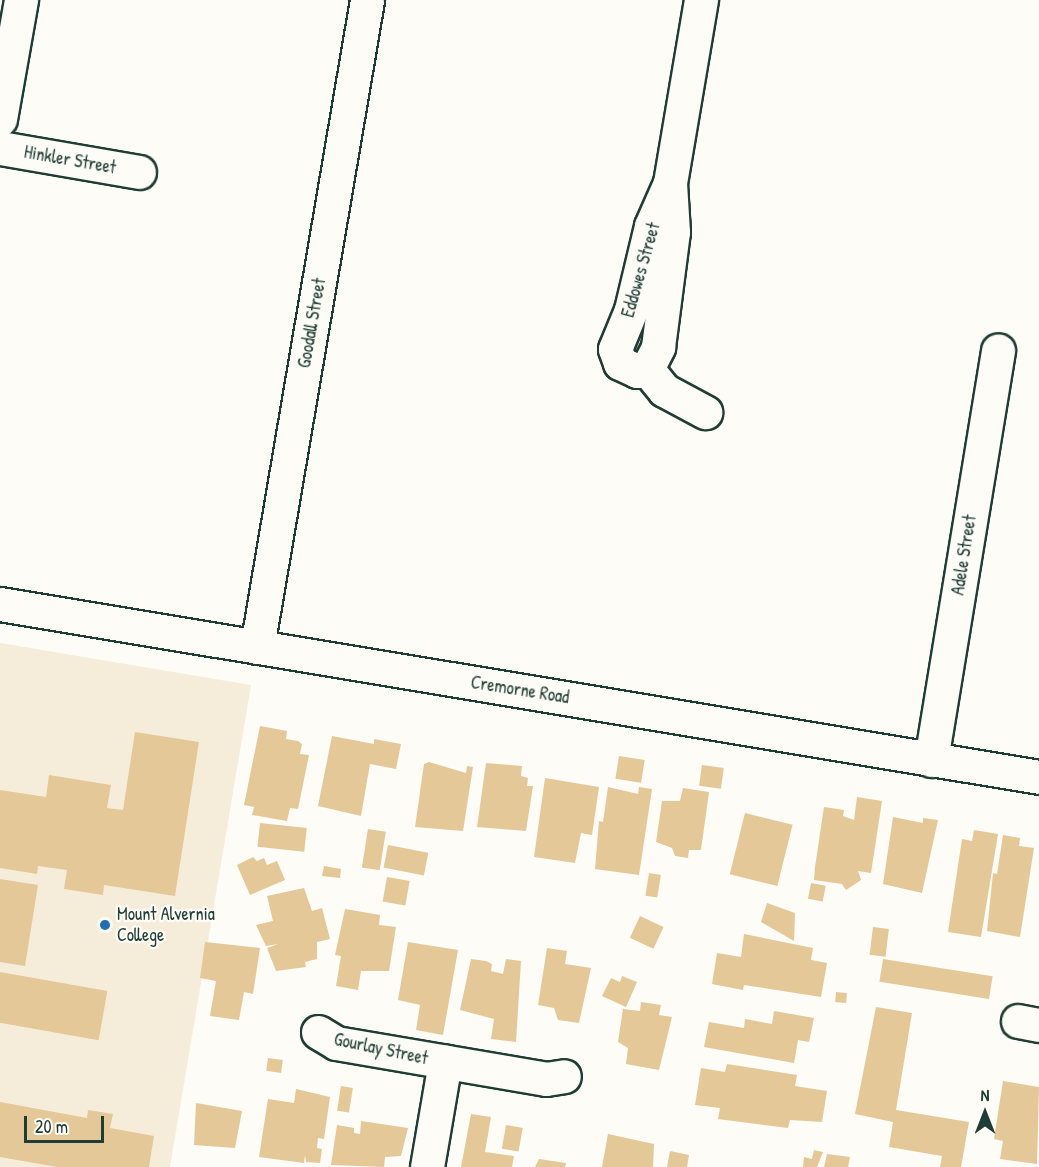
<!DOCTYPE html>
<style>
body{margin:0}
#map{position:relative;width:1039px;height:1167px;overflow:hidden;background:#fdfcf7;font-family:"Patrick Hand",sans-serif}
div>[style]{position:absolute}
.built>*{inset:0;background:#f6ecda}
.building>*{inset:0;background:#e4c898;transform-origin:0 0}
.roads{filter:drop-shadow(2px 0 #1f3d34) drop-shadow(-2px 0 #1f3d34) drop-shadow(0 2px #1f3d34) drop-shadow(0 -2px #1f3d34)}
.minor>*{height:33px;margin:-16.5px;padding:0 16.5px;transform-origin:16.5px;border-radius:16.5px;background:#fdfcf7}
.dots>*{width:16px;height:16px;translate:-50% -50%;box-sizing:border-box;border:3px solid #fdfcf7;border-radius:50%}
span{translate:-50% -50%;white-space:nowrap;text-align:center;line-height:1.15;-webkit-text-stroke:4.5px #fdfcf7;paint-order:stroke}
.street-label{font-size:18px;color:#1f3d34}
.poi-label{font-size:18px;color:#1f3d34}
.left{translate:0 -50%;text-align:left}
.north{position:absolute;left:955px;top:1083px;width:60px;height:60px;-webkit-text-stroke:4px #fdfcf7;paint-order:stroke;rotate:0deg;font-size:16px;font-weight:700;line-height:24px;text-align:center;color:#1f3d34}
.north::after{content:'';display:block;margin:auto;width:21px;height:27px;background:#1f3d34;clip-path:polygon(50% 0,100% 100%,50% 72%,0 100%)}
.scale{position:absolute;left:24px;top:1116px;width:80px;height:27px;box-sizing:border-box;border:3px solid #1f3d34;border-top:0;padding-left:8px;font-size:18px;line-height:21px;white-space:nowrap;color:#1f3d34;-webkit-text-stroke:4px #fdfcf7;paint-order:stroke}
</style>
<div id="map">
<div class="built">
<div style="clip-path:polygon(0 643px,251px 685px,170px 1167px,0 1167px)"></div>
</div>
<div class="building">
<div style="clip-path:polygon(260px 726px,287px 731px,286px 739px,298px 741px,302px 744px,300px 754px,309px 755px,298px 809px,290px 808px,287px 821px,252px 815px,254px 807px,244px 805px)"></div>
<div style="clip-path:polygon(135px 732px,199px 742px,175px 896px,104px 885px,103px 895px,64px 889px,67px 870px,38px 866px,37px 874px,0 868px,0 790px,46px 797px,49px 775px,111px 785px,107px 808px,123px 810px)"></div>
<div style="clip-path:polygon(332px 736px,374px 744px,374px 739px,401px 744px,396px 769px,370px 764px,361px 816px,318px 806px)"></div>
<div style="left:619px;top:756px;width:26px;height:23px;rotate:9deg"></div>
<div style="clip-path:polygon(429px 762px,466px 773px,467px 766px,473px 767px,463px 831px,415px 827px,424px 764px)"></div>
<div style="clip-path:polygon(486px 763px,522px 766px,521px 776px,528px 778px,527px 786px,533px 786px,526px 831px,477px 827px)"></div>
<div style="left:702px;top:765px;width:22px;height:21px;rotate:8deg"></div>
<div style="clip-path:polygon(545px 778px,599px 787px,592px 835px,581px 833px,575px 863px,534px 857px)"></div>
<div style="clip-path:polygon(608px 787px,638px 794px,639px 787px,652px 789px,639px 875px,595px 869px,599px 821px,603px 822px)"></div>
<div style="clip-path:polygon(683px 788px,709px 792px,701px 850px,689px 850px,688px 858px,675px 856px,672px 848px,656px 842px,662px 801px,680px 801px)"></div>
<div style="clip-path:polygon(857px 797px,882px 801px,871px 873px,858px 871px,861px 880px,846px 890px,842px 884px,814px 880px,815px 867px,824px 807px,844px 810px,843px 816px,854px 820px)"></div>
<div style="left:745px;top:813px;width:49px;height:63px;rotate:14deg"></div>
<div style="clip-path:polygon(893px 817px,923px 823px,923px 818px,938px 820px,922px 893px,883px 884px)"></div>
<div style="left:260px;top:823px;width:47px;height:24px;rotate:6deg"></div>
<div style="left:368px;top:829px;width:18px;height:39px;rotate:9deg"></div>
<div style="clip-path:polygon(974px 830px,998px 834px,981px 937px,948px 932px,962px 839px,972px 841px)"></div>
<div style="clip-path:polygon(1003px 835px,1020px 838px,1019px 846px,1034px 848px,1020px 937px,987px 931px,993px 873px,997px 874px)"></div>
<div style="left:388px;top:845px;width:41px;height:23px;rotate:11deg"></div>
<div style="clip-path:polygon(253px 857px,257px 861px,264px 858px,267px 865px,277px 861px,285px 880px,250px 895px,237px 865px)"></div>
<div style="clip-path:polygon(324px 866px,341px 869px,340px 878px,322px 876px)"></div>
<div style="left:649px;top:873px;width:12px;height:23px;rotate:9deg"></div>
<div style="left:387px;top:877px;width:23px;height:25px;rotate:10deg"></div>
<div style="clip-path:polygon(0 879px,38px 885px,25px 966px,0 962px)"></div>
<div style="left:811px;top:883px;width:15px;height:16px;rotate:11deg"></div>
<div style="clip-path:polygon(304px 888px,312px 911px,322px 908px,330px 939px,317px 942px,317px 959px,305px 962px,306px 967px,276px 971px,267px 948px,278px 944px,266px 946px,256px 925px,273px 921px,267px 896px)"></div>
<div style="clip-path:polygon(767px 903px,795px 913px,794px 941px,761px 922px)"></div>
<div style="clip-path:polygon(345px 909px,380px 915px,379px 925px,396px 927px,389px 971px,361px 971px,358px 990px,336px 986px,341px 956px,335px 955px)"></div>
<div style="left:640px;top:916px;width:26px;height:24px;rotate:25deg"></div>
<div style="left:873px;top:927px;width:16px;height:28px;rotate:7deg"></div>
<div style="clip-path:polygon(744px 934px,813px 948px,811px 960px,827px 963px,821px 997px,744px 985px,743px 990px,712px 984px,717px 953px,741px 957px)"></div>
<div style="clip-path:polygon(205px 942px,260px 948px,253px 994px,244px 992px,239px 1020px,210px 1016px,216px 981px,200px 978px)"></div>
<div style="clip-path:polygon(408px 942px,458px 950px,443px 1035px,416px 1030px,420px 1005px,398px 1000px)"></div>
<div style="clip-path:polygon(547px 948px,567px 951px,565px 964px,591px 968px,579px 1023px,558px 1020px,554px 1008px,538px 1005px)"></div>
<div style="clip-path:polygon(471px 959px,486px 961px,492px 964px,491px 971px,503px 974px,506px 959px,521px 961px,516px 1042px,491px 1039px,494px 1019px,460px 1010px)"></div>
<div style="left:883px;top:959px;width:111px;height:23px;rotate:9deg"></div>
<div style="left:0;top:972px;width:109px;height:50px;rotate:10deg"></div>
<div style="clip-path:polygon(622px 976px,637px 982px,626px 1007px,602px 996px,611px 978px,620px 982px)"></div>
<div style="left:836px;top:992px;width:11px;height:10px;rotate:5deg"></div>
<div style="clip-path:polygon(641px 1002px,661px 1005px,659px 1015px,672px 1017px,659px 1070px,626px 1064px,628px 1048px,618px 1042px,623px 1009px,640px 1011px)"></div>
<div style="clip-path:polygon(876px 1007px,912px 1013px,896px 1110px,969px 1122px,961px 1167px,940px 1167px,942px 1156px,889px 1147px,893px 1122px,855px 1114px)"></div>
<div style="clip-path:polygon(774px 1011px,814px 1018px,809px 1042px,798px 1040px,794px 1063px,704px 1047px,709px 1022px,744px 1028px,745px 1019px,772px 1024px)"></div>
<div style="left:268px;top:1058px;width:15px;height:13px;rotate:8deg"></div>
<div style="clip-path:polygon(727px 1064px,797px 1075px,795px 1086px,827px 1091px,822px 1122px,790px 1120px,788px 1128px,718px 1119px,720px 1108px,695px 1105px,701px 1068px,725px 1072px)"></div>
<div style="clip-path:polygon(1003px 1081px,1039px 1087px,1037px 1164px,1000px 1159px,1003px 1141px,994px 1139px)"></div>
<div style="left:341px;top:1086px;width:12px;height:25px;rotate:9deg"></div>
<div style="clip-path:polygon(296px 1089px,330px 1097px,324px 1139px,318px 1138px,317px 1148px,322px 1149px,320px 1163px,306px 1162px,305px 1155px,304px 1163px,259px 1157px,268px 1099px,294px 1103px)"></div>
<div style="clip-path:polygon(0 1102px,87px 1118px,88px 1110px,113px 1114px,110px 1128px,154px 1136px,149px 1167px,57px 1167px,0 1157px)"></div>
<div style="clip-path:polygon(196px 1103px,242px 1111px,235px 1148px,194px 1145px)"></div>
<div style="clip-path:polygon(471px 1114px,491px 1117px,485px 1152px,514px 1156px,512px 1167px,461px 1167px)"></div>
<div style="clip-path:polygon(361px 1121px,408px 1128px,401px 1156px,385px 1157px,384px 1167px,331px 1165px,337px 1125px,354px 1128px,354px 1133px,360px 1134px)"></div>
<div style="left:506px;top:1125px;width:17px;height:24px;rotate:10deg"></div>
<div style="clip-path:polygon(608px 1134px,654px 1144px,653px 1167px,602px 1167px)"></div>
<div style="clip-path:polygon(814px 1150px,823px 1152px,817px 1167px,803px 1167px,804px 1157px,812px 1159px)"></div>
<div style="clip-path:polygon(670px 1151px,689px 1155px,687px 1167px,667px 1167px)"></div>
<div style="clip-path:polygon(827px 1154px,850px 1157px,848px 1167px,824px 1167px)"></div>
<div style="clip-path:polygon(539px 1159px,566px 1163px,565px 1167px,535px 1167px)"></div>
</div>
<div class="roads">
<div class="minor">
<div style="left:0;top:119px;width:121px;rotate:-80deg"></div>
<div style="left:0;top:148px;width:141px;rotate:9.8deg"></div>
<div style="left:670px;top:183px;width:47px;rotate:113.8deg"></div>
<div style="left:651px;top:226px;width:86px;rotate:103.4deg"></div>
<div style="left:631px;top:310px;width:42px;rotate:112.3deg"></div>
<div style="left:615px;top:349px;width:15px;rotate:70deg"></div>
<div style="left:620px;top:363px;width:19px;rotate:25deg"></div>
<div style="left:637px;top:371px;width:10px;rotate:-11deg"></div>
<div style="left:647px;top:369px;width:25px;rotate:-63deg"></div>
<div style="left:658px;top:347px;width:116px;rotate:-82.6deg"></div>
<div style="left:673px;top:232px;width:49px;rotate:-93.5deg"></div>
<div style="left:670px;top:183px;width:186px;rotate:-80.4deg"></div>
<div style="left:647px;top:369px;width:27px;rotate:51deg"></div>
<div style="left:664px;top:390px;width:47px;rotate:28.2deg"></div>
<div style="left:0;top:604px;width:1053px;rotate:9.45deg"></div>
<div style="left:257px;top:647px;width:656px;rotate:-80.35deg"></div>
<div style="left:931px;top:760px;width:415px;rotate:-80.7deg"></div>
<div style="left:1018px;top:1021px;width:21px;rotate:11deg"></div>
<div style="left:318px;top:1032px;width:21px;rotate:31deg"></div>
<div style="left:336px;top:1043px;width:213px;rotate:9.7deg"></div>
<div style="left:546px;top:1079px;width:18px;rotate:-9deg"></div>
<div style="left:427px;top:1167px;width:107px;rotate:-80.3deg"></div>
</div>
</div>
<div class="dots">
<div style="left:105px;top:925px;background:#1f6fb2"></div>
</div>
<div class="street-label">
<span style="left:70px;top:160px;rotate:10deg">Hinkler Street</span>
<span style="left:641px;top:270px;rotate:-74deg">Eddowes Street</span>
<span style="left:312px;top:323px;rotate:-80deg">Goodall Street</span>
<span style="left:964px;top:555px;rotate:-81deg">Adele Street</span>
<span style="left:520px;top:690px;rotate:9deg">Cremorne Road</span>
<span style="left:381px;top:1049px;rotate:12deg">Gourlay Street</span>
</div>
<div class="poi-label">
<span class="left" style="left:117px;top:925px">Mount Alvernia<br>College</span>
</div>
<div class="north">N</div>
<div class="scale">20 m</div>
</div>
